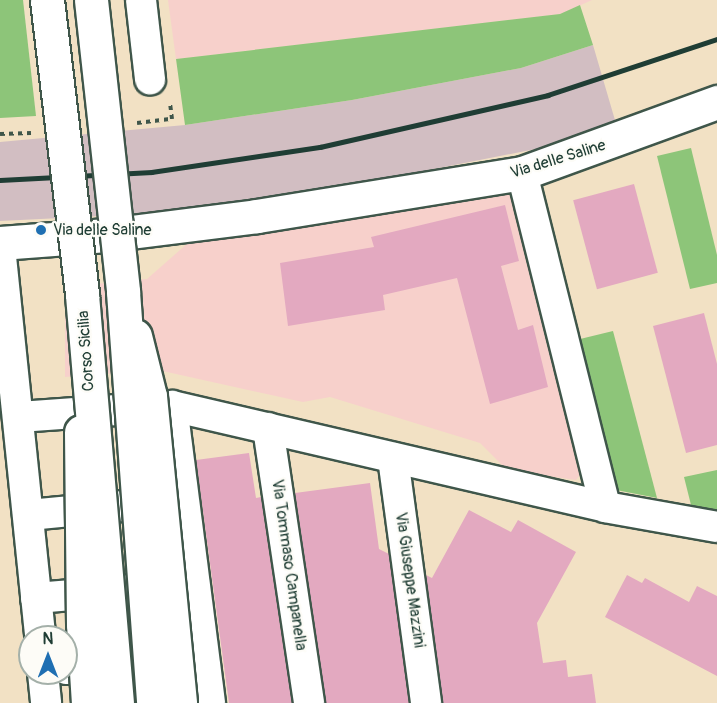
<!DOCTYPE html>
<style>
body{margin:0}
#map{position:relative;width:717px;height:703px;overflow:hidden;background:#f2e1c4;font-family:Pangolin,sans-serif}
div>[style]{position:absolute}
.built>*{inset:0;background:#f7d0cb}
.industrial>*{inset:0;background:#d2bec2}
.green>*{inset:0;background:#8dc579}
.building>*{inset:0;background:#e3a9c0;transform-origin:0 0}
.path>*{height:4px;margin-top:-2px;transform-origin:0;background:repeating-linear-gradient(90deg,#3f564a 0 4.5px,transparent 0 9px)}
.roads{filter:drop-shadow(2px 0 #3f564a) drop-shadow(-2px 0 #3f564a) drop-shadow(0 2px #3f564a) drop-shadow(0 -2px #3f564a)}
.minor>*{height:30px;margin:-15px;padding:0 15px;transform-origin:15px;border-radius:15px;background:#fff}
.tertiary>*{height:33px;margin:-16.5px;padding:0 16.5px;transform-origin:16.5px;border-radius:16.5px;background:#fff}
.rail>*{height:4.5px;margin:-2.25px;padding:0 2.25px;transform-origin:2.25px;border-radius:2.25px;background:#1f3d34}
.bridges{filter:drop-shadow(2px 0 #3f564a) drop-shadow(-2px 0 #3f564a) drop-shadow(0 2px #3f564a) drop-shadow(0 -2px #3f564a)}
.tertiary-bridge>*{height:33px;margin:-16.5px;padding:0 16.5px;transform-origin:16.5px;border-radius:16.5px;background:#fff}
.secondary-bridge>*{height:33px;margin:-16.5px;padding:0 16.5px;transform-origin:16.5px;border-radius:16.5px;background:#fff}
.dots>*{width:16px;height:16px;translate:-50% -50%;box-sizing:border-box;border:3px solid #fdfcf7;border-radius:50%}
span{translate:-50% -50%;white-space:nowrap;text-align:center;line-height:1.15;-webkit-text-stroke:4.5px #fdfcf7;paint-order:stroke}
.street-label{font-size:16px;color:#1f3d34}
.poi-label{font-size:16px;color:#1f3d34}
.left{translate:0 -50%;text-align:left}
.north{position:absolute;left:18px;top:625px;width:60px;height:60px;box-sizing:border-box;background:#fdfcf7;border:2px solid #a4b0a9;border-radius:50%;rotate:0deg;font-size:16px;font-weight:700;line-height:24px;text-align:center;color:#1f3d34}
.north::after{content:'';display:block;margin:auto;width:21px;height:27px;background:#1f6fb2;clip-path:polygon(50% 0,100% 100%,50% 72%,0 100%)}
</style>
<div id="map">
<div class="built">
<div style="clip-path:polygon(168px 0,592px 0,561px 14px,176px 59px)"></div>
<div style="clip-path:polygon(516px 193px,584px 470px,576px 480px,507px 470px,480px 443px,330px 397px,303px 402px,158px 370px,65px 377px,65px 287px,147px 279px,188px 243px)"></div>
</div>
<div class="industrial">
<div style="clip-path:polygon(593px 45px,617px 127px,571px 142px,358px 184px,142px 214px,0 221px,0 142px,185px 125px,352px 100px,521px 68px)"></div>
</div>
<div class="green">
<div style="clip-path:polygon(0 0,23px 0,36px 116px,0 118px)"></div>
<div style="clip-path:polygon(580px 5px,593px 45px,521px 68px,352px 100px,185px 125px,176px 59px,560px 14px)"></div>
<div style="clip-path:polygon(691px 148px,717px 255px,717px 283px,690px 289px,657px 156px)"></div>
<div style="clip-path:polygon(613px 331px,657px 498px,616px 490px,610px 477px,576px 340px)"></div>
<div style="clip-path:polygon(717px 470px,717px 510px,691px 505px,684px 477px)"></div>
</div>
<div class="building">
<div style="left:634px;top:184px;width:92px;height:63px;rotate:75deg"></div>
<div style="clip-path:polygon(505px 205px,519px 261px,501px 266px,518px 330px,533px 325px,548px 387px,490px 404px,457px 278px,383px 295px,385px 310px,288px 326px,280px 263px,374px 247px,371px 237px)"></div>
<div style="clip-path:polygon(704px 313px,717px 364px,717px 445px,686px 453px,653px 326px)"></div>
<div style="clip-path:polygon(249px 453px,256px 498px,261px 497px,292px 703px,229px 703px,196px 460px)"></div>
<div style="clip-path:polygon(370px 483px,379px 549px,389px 554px,409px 703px,326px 703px,295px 493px)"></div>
<div style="clip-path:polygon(469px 510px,511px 532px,518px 520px,576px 552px,537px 623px,543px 663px,566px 660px,568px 677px,592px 674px,596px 703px,443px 703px,426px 575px,432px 578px)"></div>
<div style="clip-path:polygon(627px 575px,642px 583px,645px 578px,689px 602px,697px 586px,717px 596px,717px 676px,605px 617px)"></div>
</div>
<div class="path">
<div style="left:137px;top:123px;width:35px;rotate:-7deg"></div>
<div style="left:172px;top:119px;width:17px;rotate:-97deg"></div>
<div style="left:0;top:134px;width:31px;rotate:-2deg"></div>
</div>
<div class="roads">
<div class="minor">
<div style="left:141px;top:0;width:80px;rotate:83.5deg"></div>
<div style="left:522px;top:173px;width:344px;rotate:76deg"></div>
<div style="left:0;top:247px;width:392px;rotate:84.1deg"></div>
<div style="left:172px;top:406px;width:299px;rotate:82.7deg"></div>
<div style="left:20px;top:417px;width:152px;rotate:-4.1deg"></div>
<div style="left:172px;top:406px;width:445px;rotate:13.1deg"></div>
<div style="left:605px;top:507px;width:114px;rotate:10.1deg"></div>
<div style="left:268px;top:428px;width:278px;rotate:81.5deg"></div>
<div style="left:393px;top:458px;width:247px;rotate:82.3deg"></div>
<div style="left:29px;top:515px;width:135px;rotate:-5.5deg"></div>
<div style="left:36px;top:598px;width:132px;rotate:-4.8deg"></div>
<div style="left:66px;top:669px;width:108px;rotate:-5.3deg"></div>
<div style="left:43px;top:673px;width:30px;rotate:84deg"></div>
</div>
<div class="tertiary">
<div style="left:0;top:243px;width:107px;rotate:-4.3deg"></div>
<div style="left:107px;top:235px;width:151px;rotate:-7.2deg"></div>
<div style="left:257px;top:216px;width:268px;rotate:-9.2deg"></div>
<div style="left:522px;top:173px;width:208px;rotate:-20deg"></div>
</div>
</div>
<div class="rail">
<div style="left:0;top:180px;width:152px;rotate:-3deg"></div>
<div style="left:152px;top:172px;width:170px;rotate:-8.5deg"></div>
<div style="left:320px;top:147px;width:234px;rotate:-12.8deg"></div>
<div style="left:548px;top:95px;width:178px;rotate:-18.3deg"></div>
</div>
<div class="bridges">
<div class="tertiary-bridge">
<div style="left:135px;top:336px;width:62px;rotate:76deg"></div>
<div style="left:150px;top:396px;width:308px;rotate:84.4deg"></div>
<div style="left:81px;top:432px;width:192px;rotate:89.4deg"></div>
<div style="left:83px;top:624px;width:79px;rotate:86.4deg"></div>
</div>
<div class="secondary-bridge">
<div style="left:47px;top:0;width:297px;rotate:83.2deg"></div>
<div style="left:82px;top:295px;width:409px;rotate:85.1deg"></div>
<div style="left:91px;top:0;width:294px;rotate:83.7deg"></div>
<div style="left:123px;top:292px;width:412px;rotate:85.8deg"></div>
</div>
</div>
<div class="dots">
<div style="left:41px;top:230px;background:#1f6fb2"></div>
</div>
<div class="street-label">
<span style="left:558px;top:159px;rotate:-17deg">Via delle Saline</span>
<span style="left:86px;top:351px;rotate:-94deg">Corso Sicilia</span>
<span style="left:289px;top:565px;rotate:82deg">Via Tommaso Campanella</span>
<span style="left:410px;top:580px;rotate:82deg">Via Giuseppe Mazzini</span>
</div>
<div class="poi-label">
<span class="left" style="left:53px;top:230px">Via delle Saline</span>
</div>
<div class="north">N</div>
</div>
